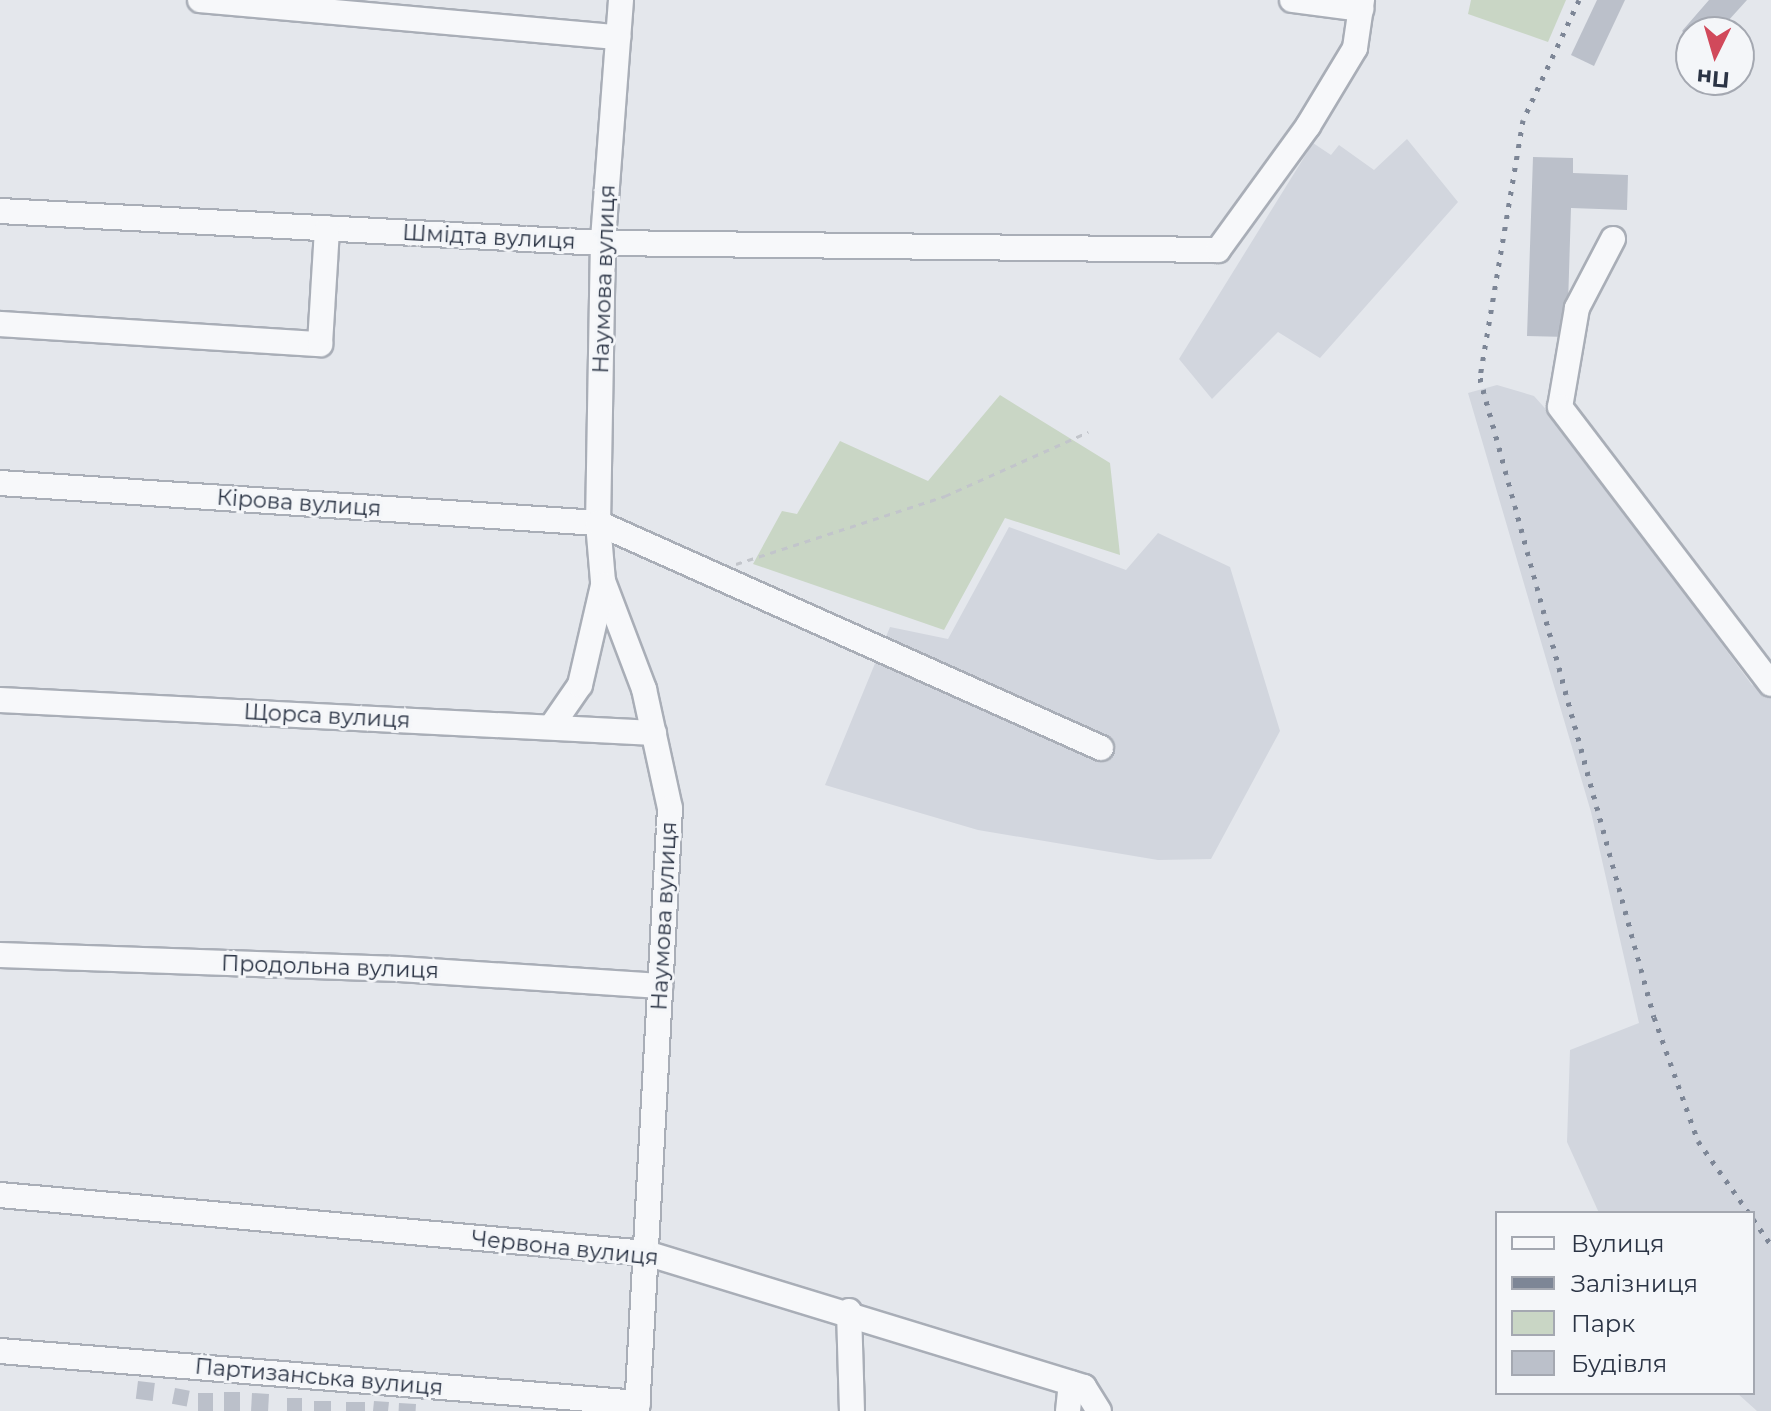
<!DOCTYPE html>
<meta charset="utf-8">
<style>
body{margin:0}
#map{position:relative;width:1771px;height:1411px;overflow:hidden;background:#e4e7ec;font-family:Montserrat,sans-serif}
div>[style]{position:absolute}
.built>*{inset:0;background:#d2d6de}
.green>*{inset:0;background:#c9d6c5}
.building>*{inset:0;background:#bbc0ca;transform-origin:0 0}
.path>*{height:3px;margin-top:-1.5px;transform-origin:0;background:repeating-linear-gradient(90deg,#c2c5cb 0 6px,transparent 0 12px)}
.roads{filter:drop-shadow(2px 0 #a9aeb7) drop-shadow(-2px 0 #a9aeb7) drop-shadow(0 2px #a9aeb7) drop-shadow(0 -2px #a9aeb7)}
.minor>*{height:24px;margin:-12px;padding:0 12px;transform-origin:12px;border-radius:12px;background:#f7f8fa}
.rail>*{height:5px;margin-top:-2.5px;transform-origin:0;background:repeating-linear-gradient(90deg,#7d8696 0 4px,transparent 0 12px)}
span{translate:-50% -50%;white-space:nowrap;text-align:center;line-height:1.15;-webkit-text-stroke:6px #f4f6f9;paint-order:stroke}
.street-label{font-size:22px;color:#2b3445}
.legend{position:absolute;left:1495px;top:1211px;width:260px;height:184px;box-sizing:border-box;background:#f4f6f9;border:2px solid #a4a8b1;margin:0;padding:10px 14px;list-style:none;font-size:24px;color:#2b3445}
.legend li{display:flex;align-items:center;gap:16px;height:40px}
.legend b{width:40px;border:2px solid #a4a8b1}
.north{position:absolute;left:1675px;top:16px;width:80px;height:80px;box-sizing:border-box;background:#f4f6f9;border:2px solid #a4a8b1;border-radius:50%;rotate:185deg;font-size:22px;font-weight:700;line-height:32px;text-align:center;color:#2b3445}
.north::after{content:'';display:block;margin:auto;width:28px;height:36px;background:#d1495b;clip-path:polygon(50% 0,100% 100%,50% 72%,0 100%)}
</style>
<div id="map">
<div class="built">
<div style="clip-path:polygon(1407px 139px,1458px 202px,1320px 358px,1278px 332px,1212px 399px,1179px 359px,1313px 143px,1331px 155px,1339px 145px,1374px 170px)"></div>
<div style="clip-path:polygon(1497px 385px,1534px 396px,1560px 425px,1752px 685px,1771px 694px,1771px 1411px,1757px 1411px,1737px 1393px,1753px 1393px,1753px 1213px,1599px 1213px,1567px 1142px,1570px 1050px,1639px 1023px,1591px 812px,1468px 393px)"></div>
<div style="clip-path:polygon(1009px 527px,1126px 570px,1158px 533px,1230px 567px,1280px 731px,1211px 859px,1158px 860px,978px 830px,825px 785px,890px 627px,948px 639px)"></div>
</div>
<div class="green">
<div style="clip-path:polygon(1471px 0,1566px 0,1548px 42px,1468px 14px)"></div>
<div style="clip-path:polygon(1000px 395px,1110px 463px,1120px 555px,1005px 518px,944px 630px,753px 564px,782px 511px,797px 514px,840px 441px,928px 481px)"></div>
</div>
<div class="building">
<div style="clip-path:polygon(1597px 0,1625px 0,1594px 66px,1571px 55px)"></div>
<div style="clip-path:polygon(1709px 0,1747px 0,1718px 32px,1691px 32px,1691px 39px,1682px 31px)"></div>
<div style="clip-path:polygon(1533px 157px,1573px 158px,1573px 173px,1628px 175px,1627px 210px,1571px 208px,1567px 337px,1527px 336px)"></div>
<div style="left:138px;top:1381px;width:17px;height:18px;rotate:7deg"></div>
<div style="left:175px;top:1388px;width:15px;height:16px;rotate:11deg"></div>
<div style="left:224px;top:1392px;width:16px;height:19px"></div>
<div style="left:198px;top:1393px;width:15px;height:18px"></div>
<div style="left:252px;top:1393px;width:17px;height:18px;rotate:3deg"></div>
<div style="left:287px;top:1398px;width:15px;height:13px"></div>
<div style="left:314px;top:1401px;width:17px;height:10px"></div>
<div style="clip-path:polygon(374px 1401px,389px 1402px,388px 1411px,373px 1411px)"></div>
<div style="left:346px;top:1402px;width:19px;height:9px"></div>
<div style="left:399px;top:1403px;width:17px;height:8px;rotate:3deg"></div>
</div>
<div class="path">
<div style="left:736px;top:564px;width:220px;rotate:-18deg"></div>
<div style="left:945px;top:496px;width:157px;rotate:-24.1deg"></div>
</div>
<div class="roads">
<div class="minor">
<div style="left:200px;top:0;width:420px;rotate:5.1deg"></div>
<div style="left:621px;top:0;width:240px;rotate:94.3deg"></div>
<div style="left:603px;top:239px;width:284px;rotate:91deg"></div>
<div style="left:598px;top:523px;width:58px;rotate:85.1deg"></div>
<div style="left:603px;top:581px;width:116px;rotate:69.2deg"></div>
<div style="left:644px;top:689px;width:122px;rotate:77.7deg"></div>
<div style="left:670px;top:808px;width:604px;rotate:93.13deg"></div>
<div style="left:1292px;top:0;width:70px;rotate:7.4deg"></div>
<div style="left:0;top:211px;width:604px;rotate:3.04deg"></div>
<div style="left:603px;top:243px;width:615px;rotate:0.65deg"></div>
<div style="left:1218px;top:250px;width:153px;rotate:-54deg"></div>
<div style="left:1308px;top:126px;width:91px;rotate:-58.9deg"></div>
<div style="left:1355px;top:48px;width:49px;rotate:-81.7deg"></div>
<div style="left:1613px;top:239px;width:78px;rotate:117.6deg"></div>
<div style="left:1577px;top:308px;width:100px;rotate:99.7deg"></div>
<div style="left:1560px;top:407px;width:348px;rotate:52.7deg"></div>
<div style="left:0;top:324px;width:321px;rotate:3.6deg"></div>
<div style="left:320px;top:344px;width:116px;rotate:-86.5deg"></div>
<div style="left:0;top:483px;width:599px;rotate:3.83deg"></div>
<div style="left:598px;top:523px;width:551px;rotate:24.1deg"></div>
<div style="left:0;top:700px;width:655px;rotate:2.89deg"></div>
<div style="left:551px;top:727px;width:51px;rotate:-55.4deg"></div>
<div style="left:580px;top:685px;width:103px;rotate:-77deg"></div>
<div style="left:0;top:955px;width:399px;rotate:2deg"></div>
<div style="left:399px;top:969px;width:262px;rotate:3.7deg"></div>
<div style="left:0;top:1195px;width:649px;rotate:5.13deg"></div>
<div style="left:646px;top:1253px;width:458px;rotate:17deg"></div>
<div style="left:1084px;top:1387px;width:28px;rotate:58deg"></div>
<div style="left:849px;top:1311px;width:100px;rotate:88.3deg"></div>
<div style="left:0;top:1351px;width:640px;rotate:4.66deg"></div>
<div style="left:1068px;top:1411px;width:28px;rotate:-84deg"></div>
</div>
</div>
<div class="rail">
<div style="left:1579px;top:0;width:132px;rotate:115deg"></div>
<div style="left:1523px;top:120px;width:262px;rotate:99.5deg"></div>
<div style="left:1480px;top:378px;width:662px;rotate:74.77deg"></div>
<div style="left:1654px;top:1017px;width:132px;rotate:70.5deg"></div>
<div style="left:1698px;top:1141px;width:88px;rotate:54.7deg"></div>
<div style="left:1753px;top:1219px;width:32px;rotate:55deg"></div>
</div>
<div class="street-label">
<span style="left:489px;top:237px;rotate:3deg">Шмідта вулиця</span>
<span style="left:604px;top:279px;rotate:-88deg">Наумова вулиця</span>
<span style="left:299px;top:503px;rotate:4deg">Кірова вулиця</span>
<span style="left:327px;top:716px;rotate:3deg">Щорса вулиця</span>
<span style="left:664px;top:916px;rotate:-87deg">Наумова вулиця</span>
<span style="left:330px;top:967px;rotate:2deg">Продольна вулиця</span>
<span style="left:565px;top:1248px;rotate:6deg">Червона вулиця</span>
<span style="left:319px;top:1377px;rotate:5deg">Партизанська вулиця</span>
</div>
<ul class="legend">
<li><b style="height:10px;background:#f7f8fa"></b>Вулиця</li>
<li><b style="height:10px;background:#7d8696"></b>Залізниця</li>
<li><b style="height:22px;background:#c9d6c5"></b>Парк</li>
<li><b style="height:22px;background:#bbc0ca"></b>Будівля</li>
</ul>
<div class="north">Пн</div>
</div>
